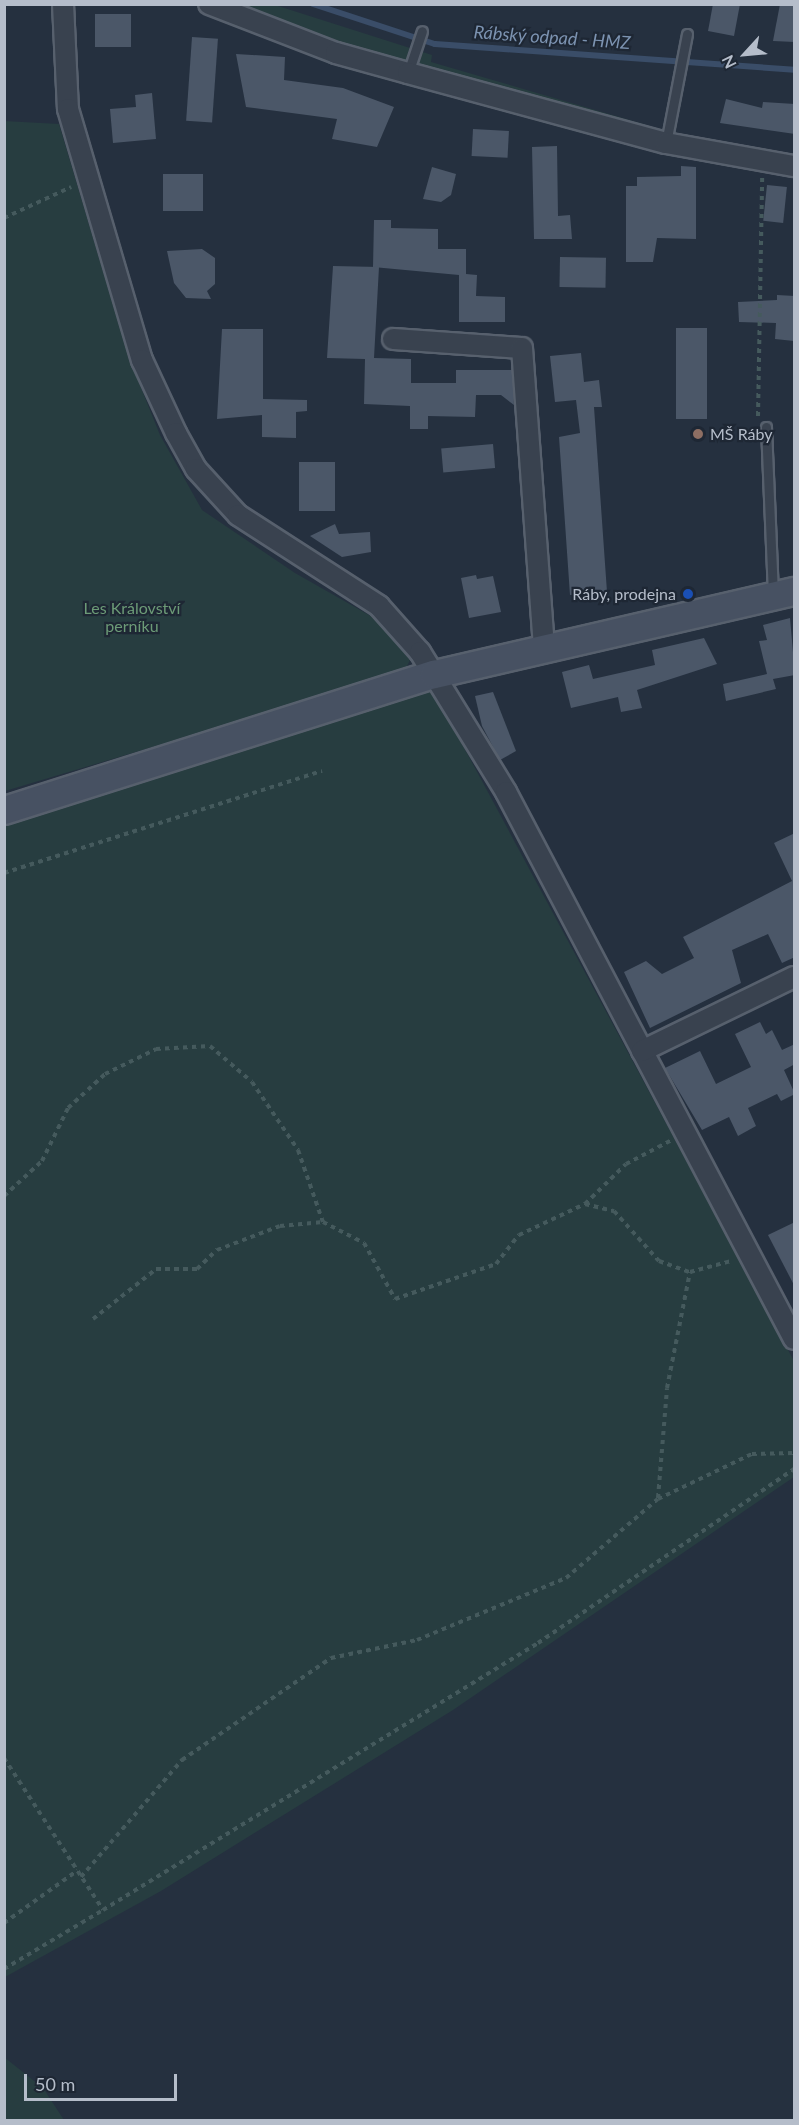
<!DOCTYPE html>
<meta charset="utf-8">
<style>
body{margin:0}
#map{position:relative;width:799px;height:2125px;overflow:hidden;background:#25303f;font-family:Lato,sans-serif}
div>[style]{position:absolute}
.green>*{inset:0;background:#273d40}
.stream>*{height:6px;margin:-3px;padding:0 3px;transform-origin:3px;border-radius:3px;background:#3a4d68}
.building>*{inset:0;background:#4b5768;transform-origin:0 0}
.path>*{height:4px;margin-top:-2px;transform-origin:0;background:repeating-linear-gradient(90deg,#455a5d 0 4.5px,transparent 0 9px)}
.roads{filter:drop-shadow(2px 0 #57606d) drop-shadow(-2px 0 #57606d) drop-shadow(0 2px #57606d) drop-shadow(0 -2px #57606d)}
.lane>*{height:9px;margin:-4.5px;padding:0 4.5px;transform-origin:4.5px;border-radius:4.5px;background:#39424f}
.street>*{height:20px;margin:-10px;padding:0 10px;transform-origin:10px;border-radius:10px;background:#39424f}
.secondary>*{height:27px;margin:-13.5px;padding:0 13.5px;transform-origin:13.5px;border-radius:13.5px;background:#475162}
.dots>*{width:16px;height:16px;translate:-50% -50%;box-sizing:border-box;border:3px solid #1e2734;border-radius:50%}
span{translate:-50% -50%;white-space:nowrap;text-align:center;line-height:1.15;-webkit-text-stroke:4.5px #1e2734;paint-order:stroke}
.poi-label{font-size:16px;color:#b5bdca}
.left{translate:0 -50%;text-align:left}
.right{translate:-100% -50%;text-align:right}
.park-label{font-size:16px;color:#6c9b77}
.water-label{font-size:18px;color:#7c93b1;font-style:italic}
.frame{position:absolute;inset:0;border:6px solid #b5bdca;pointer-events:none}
.north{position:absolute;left:715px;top:24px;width:60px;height:60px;-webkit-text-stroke:4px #1e2734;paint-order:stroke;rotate:244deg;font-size:16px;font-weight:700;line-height:24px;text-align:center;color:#b5bdca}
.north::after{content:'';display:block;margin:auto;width:21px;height:27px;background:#b5bdca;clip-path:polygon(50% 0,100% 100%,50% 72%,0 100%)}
.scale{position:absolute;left:24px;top:2074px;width:153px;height:27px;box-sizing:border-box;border:3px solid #b5bdca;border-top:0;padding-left:8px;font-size:18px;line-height:21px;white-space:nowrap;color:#b5bdca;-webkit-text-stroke:4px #1e2734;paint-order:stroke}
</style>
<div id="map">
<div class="green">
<div style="clip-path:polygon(234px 5px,275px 5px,432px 55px,431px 62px,650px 126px,645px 129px,358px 53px)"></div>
<div style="clip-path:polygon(4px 121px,59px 124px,129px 358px,160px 435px,202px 510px,295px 573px,383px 623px,405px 649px,410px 660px,404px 672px,5px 791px)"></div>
<div style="clip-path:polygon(433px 690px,794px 1361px,794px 1477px,453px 1710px,161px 1891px,5px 1977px,5px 826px)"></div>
<div style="clip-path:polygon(4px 2057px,43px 2088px,64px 2120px,5px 2120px)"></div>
</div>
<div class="stream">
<div style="left:313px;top:4px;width:128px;rotate:18.2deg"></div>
<div style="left:435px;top:44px;width:360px;rotate:4.1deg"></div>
</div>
<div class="building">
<div style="clip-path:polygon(713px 4px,740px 4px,734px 36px,708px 31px)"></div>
<div style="clip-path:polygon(780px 4px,795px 4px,795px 42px,773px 41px)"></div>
<div style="left:95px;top:14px;width:36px;height:33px"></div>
<div style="left:192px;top:37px;width:26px;height:84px;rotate:4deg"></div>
<div style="clip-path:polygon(236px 54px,285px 57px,284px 80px,343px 88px,394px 107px,377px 147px,332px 139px,337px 119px,246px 107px)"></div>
<div style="clip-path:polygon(152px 93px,156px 139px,113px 143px,110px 109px,136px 107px,135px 95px)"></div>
<div style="clip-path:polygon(726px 99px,762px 108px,763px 102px,795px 104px,795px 134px,720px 123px)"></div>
<div style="left:473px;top:129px;width:36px;height:27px;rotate:3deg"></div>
<div style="clip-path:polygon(557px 146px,558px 216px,570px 215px,572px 239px,534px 239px,532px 147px)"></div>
<div style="clip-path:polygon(681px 166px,696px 167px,696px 239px,657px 238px,653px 262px,626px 262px,626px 186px,637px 186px,637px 177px,681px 176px)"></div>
<div style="clip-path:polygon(432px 167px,456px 174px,451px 195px,441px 202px,423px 199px)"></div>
<div style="left:163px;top:174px;width:40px;height:37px"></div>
<div style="left:767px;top:185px;width:20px;height:36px;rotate:6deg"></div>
<div style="clip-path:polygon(374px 220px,391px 220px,391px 228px,438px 229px,438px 249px,466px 249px,466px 274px,477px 275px,476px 296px,505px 297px,505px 322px,459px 322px,459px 275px,373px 267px)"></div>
<div style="clip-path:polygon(202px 249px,215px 258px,215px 284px,207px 291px,211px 299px,186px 298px,174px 283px,167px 251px)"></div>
<div style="left:560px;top:257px;width:46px;height:30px;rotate:1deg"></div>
<div style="clip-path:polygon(333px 266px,379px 267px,374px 358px,411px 359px,411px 383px,456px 383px,456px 370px,512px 370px,514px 405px,501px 395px,476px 395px,475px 417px,428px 416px,428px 429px,410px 429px,410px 406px,364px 404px,365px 359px,327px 358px)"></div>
<div style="clip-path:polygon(777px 295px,795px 296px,794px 341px,775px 339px,776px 323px,739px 322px,738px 302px,777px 300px)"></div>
<div style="left:676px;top:328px;width:31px;height:91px"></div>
<div style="clip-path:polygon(222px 329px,263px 329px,263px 399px,307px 400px,307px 411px,296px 412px,296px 438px,262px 437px,262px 415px,217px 419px)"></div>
<div style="clip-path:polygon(581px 353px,584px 382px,599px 380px,602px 407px,594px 407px,607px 592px,570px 595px,559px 437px,580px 433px,576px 400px,555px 402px,550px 356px)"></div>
<div style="left:493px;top:444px;width:24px;height:52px;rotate:85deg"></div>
<div style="left:299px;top:462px;width:36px;height:49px"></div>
<div style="clip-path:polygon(335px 524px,339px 534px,370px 532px,371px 552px,342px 557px,310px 536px)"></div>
<div style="clip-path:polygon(476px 575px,477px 579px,493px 576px,501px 612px,469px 618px,461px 578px)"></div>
<div style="clip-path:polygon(790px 618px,795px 675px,773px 679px,776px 689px,726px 701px,723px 684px,767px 674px,759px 641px,767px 640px,763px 625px)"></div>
<div style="clip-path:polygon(704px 638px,717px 664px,637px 690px,642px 708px,621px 712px,618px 697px,571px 708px,562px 672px,589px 665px,593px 679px,655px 665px,652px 650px)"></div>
<div style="clip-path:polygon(493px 692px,516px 751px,500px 760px,482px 726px,475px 696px)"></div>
<div style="clip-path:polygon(795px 833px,795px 957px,782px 963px,768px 934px,732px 950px,741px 983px,650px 1028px,624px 972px,646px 961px,662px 974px,694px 958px,683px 937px,792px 881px,774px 843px)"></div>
<div style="clip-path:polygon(760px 1022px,766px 1034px,772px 1030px,782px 1050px,795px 1044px,795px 1064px,784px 1070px,795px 1094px,781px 1101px,777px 1094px,748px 1108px,756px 1126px,738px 1136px,729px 1117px,702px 1130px,665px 1068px,700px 1051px,716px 1084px,751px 1067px,735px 1034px)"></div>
<div style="clip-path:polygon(795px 1222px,795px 1287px,768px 1235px)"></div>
</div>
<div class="path">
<div style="left:4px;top:218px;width:74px;rotate:-24.8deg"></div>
<div style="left:758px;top:416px;width:238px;rotate:-89deg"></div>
<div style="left:4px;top:873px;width:334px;rotate:-17.8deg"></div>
<div style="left:4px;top:1196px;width:52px;rotate:-42.6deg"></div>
<div style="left:42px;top:1161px;width:59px;rotate:-63.9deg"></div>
<div style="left:68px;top:1108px;width:50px;rotate:-42.6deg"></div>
<div style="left:105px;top:1074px;width:57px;rotate:-26.1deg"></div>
<div style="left:156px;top:1049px;width:54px;rotate:-3.2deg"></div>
<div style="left:210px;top:1046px;width:55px;rotate:40.6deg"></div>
<div style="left:252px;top:1082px;width:82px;rotate:55.9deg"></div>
<div style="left:298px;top:1150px;width:76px;rotate:70.9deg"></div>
<div style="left:585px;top:1204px;width:30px;rotate:14deg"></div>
<div style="left:614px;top:1211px;width:67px;rotate:48deg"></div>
<div style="left:659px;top:1261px;width:33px;rotate:20deg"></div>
<div style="left:93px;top:1319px;width:80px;rotate:-38.4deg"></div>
<div style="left:156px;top:1269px;width:41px"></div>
<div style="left:197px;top:1269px;width:28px;rotate:-44deg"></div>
<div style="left:217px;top:1250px;width:67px;rotate:-20.9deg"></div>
<div style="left:280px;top:1226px;width:43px;rotate:-5.3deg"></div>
<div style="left:323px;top:1222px;width:46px;rotate:27.1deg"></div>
<div style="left:364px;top:1243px;width:64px;rotate:61deg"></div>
<div style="left:395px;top:1299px;width:107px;rotate:-19.1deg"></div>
<div style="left:496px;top:1264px;width:37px;rotate:-52deg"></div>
<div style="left:519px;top:1235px;width:73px;rotate:-25.2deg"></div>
<div style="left:585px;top:1204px;width:57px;rotate:-44.3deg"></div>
<div style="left:626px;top:1164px;width:50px;rotate:-27.6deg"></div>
<div style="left:658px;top:1498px;width:110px;rotate:-85.3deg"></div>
<div style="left:667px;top:1388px;width:118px;rotate:-78.8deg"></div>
<div style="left:690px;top:1272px;width:42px;rotate:-15deg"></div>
<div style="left:4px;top:1758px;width:181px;rotate:56.9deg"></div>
<div style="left:103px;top:1910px;width:510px;rotate:-31.54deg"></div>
<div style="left:538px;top:1643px;width:310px;rotate:-34.2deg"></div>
<div style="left:81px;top:1877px;width:155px;rotate:-49.2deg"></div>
<div style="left:182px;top:1760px;width:181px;rotate:-34.4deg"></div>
<div style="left:331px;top:1658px;width:88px;rotate:-11.8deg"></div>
<div style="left:417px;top:1640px;width:161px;rotate:-22.6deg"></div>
<div style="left:566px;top:1578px;width:121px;rotate:-40.7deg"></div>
<div style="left:658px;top:1499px;width:104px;rotate:-25.6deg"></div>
<div style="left:752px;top:1454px;width:42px;rotate:-1.4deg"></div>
<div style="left:4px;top:1923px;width:90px;rotate:-35.5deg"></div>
<div style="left:4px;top:1969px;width:115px;rotate:-30.8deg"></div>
</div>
<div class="roads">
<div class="lane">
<div style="left:408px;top:73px;width:44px;rotate:-71.6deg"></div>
<div style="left:666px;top:143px;width:111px;rotate:-79.1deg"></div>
<div style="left:766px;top:427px;width:165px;rotate:87.6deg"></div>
</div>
<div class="street">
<div style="left:63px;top:4px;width:105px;rotate:87.3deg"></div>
<div style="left:68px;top:109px;width:262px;rotate:73.6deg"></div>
<div style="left:142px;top:360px;width:81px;rotate:65deg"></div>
<div style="left:176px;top:433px;width:41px;rotate:60.9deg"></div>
<div style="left:196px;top:469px;width:62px;rotate:47.6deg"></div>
<div style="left:238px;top:515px;width:168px;rotate:32.8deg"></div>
<div style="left:379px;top:606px;width:62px;rotate:48.3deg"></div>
<div style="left:420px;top:652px;width:164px;rotate:58.4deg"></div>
<div style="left:506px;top:792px;width:618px;rotate:62.23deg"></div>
<div style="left:209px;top:4px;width:136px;rotate:21.1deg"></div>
<div style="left:336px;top:53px;width:75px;rotate:15.5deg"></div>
<div style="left:408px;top:73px;width:267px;rotate:15.2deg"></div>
<div style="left:666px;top:143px;width:130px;rotate:10.2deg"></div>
<div style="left:393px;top:339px;width:129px;rotate:4deg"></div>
<div style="left:522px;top:348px;width:300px;rotate:85.8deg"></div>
<div style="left:642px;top:1051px;width:169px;rotate:-26deg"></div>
</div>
<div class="secondary">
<div style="left:4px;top:810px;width:451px;rotate:-17.6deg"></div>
<div style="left:434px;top:674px;width:369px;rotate:-13deg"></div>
</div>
</div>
<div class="dots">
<div style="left:698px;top:434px;background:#8d6e63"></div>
<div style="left:688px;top:594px;background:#1a4fb4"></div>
</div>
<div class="poi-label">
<span class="left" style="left:710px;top:434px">MŠ Ráby</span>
<span class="right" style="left:676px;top:594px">Ráby, prodejna</span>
</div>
<div class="park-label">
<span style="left:132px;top:617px">Les Království<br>perníku</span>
</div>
<div class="water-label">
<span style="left:552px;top:37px;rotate:4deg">Rábský odpad - HMZ</span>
</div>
<div class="frame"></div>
<div class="north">N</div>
<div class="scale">50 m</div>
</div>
